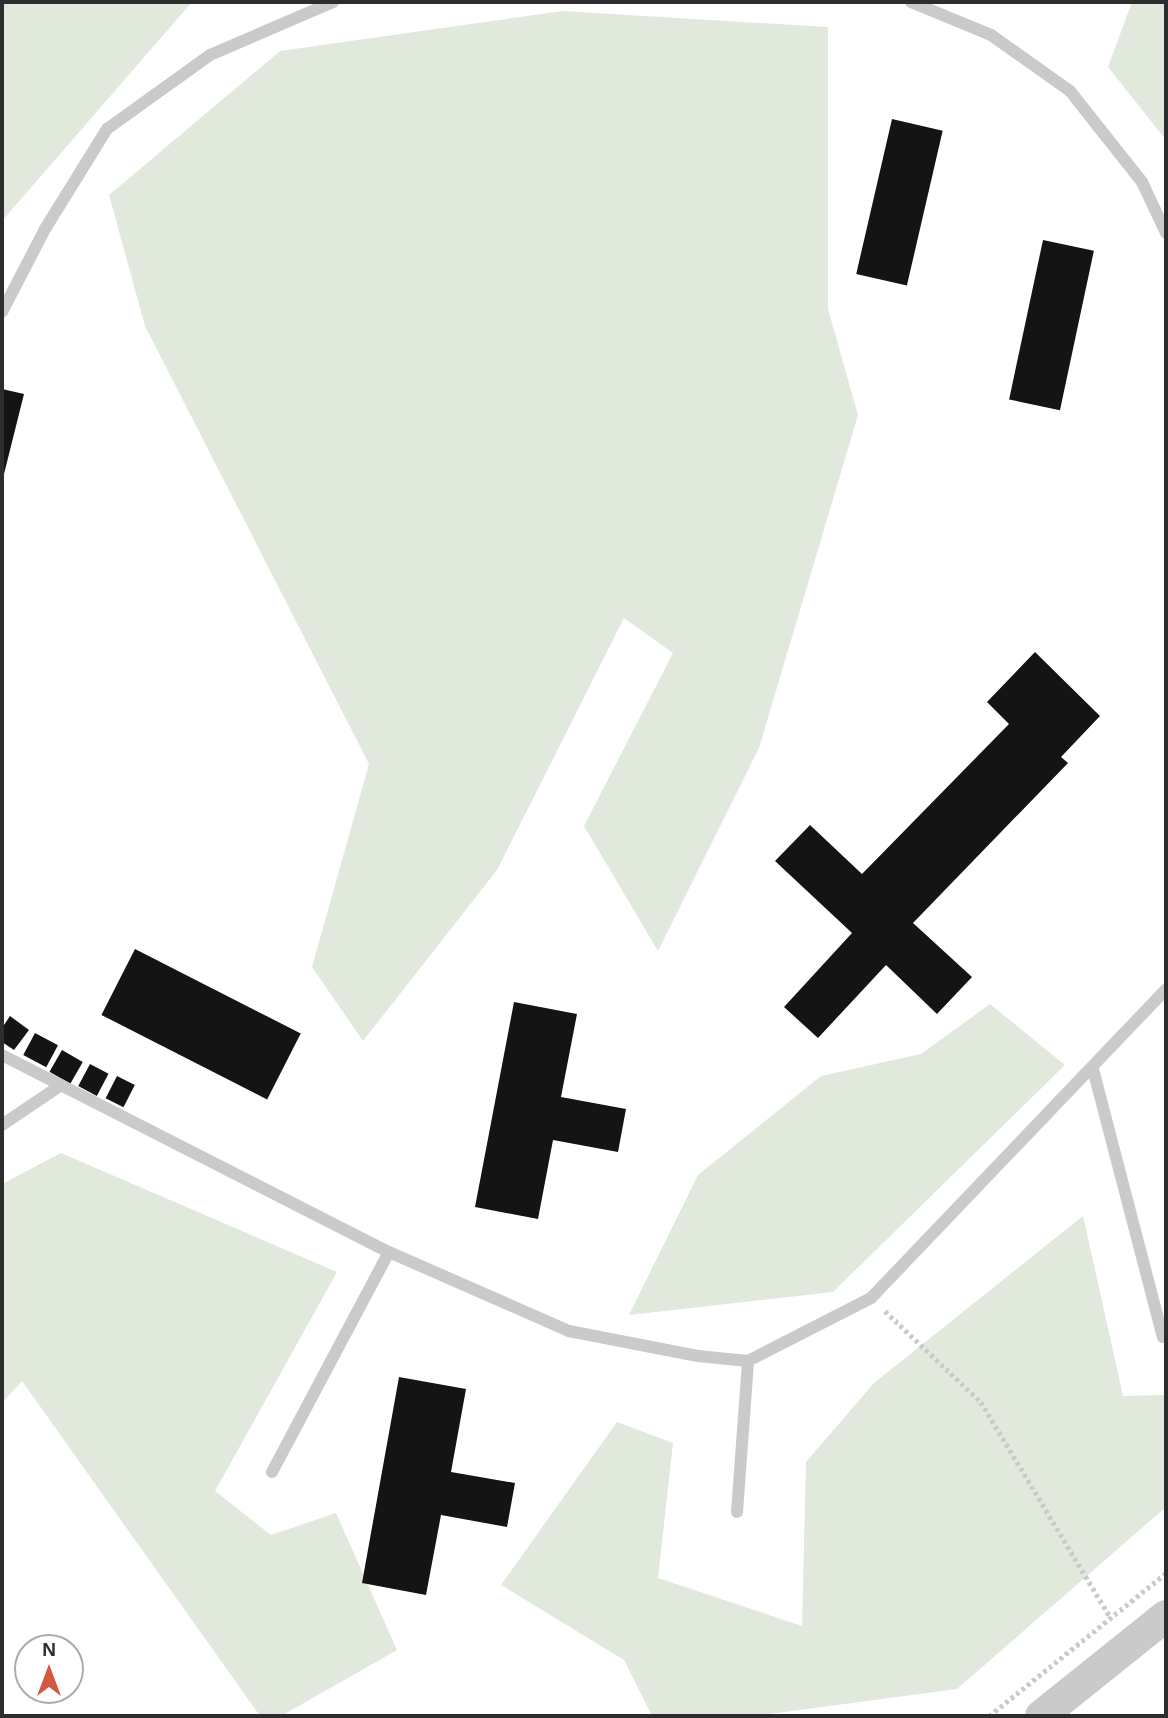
<!DOCTYPE html>
<style>
body{margin:0}
#map{position:relative;width:1168px;height:1718px;overflow:hidden;background:#fff;font-family:Arial,sans-serif}
div>[style]{position:absolute}
.green>*{inset:0;background:#e0e9dc}
.building>*{inset:0;background:#141414;transform-origin:0 0}
.path>*{height:4.5px;margin-top:-2.25px;transform-origin:0;background:repeating-linear-gradient(90deg,#cacaca 0 3.5px,transparent 0 7px)}
.service>*{height:12px;margin:-6px;padding:0 6px;transform-origin:6px;border-radius:6px;background:#cacaca}
.tertiary>*{height:32px;margin:-16px;padding:0 16px;transform-origin:16px;border-radius:16px;background:#cacaca}
span{translate:-50% -50%;white-space:nowrap;text-align:center;line-height:1.15;-webkit-text-stroke:7px #fff;paint-order:stroke}
.frame{position:absolute;inset:0;border:4px solid #2d2d2d;pointer-events:none}
.north{position:absolute;left:14px;top:1634px;width:70px;height:70px;box-sizing:border-box;background:#fff;border:2px solid #ababab;border-radius:50%;rotate:0deg;font-size:19px;font-weight:700;line-height:28px;text-align:center;color:#2d2d2d}
.north::after{content:'';display:block;margin:auto;width:24px;height:32px;background:#d4573f;clip-path:polygon(50% 0,100% 100%,50% 72%,0 100%)}
</style>
<div id="map">
<div class="green">
<div style="clip-path:polygon(2px 2px,192px 2px,2px 221px)"></div>
<div style="clip-path:polygon(1132px 2px,1166px 2px,1166px 140px,1108px 67px)"></div>
<div style="clip-path:polygon(562px 11px,828px 27px,828px 309px,858px 415px,759px 748px,658px 951px,584px 826px,673px 653px,624px 618px,497px 870px,363px 1041px,312px 967px,369px 764px,145px 326px,109px 195px,280px 51px)"></div>
<div style="clip-path:polygon(990px 1004px,1065px 1065px,833px 1292px,629px 1315px,698px 1175px,821px 1076px,921px 1054px)"></div>
<div style="clip-path:polygon(61px 1153px,337px 1272px,215px 1491px,271px 1535px,336px 1513px,397px 1650px,281px 1716px,260px 1716px,22px 1381px,2px 1403px,2px 1184px)"></div>
<div style="clip-path:polygon(1083px 1216px,1123px 1396px,1166px 1395px,1166px 1507px,957px 1689px,755px 1716px,652px 1716px,624px 1660px,501px 1585px,617px 1422px,673px 1443px,658px 1578px,802px 1626px,806px 1462px,874px 1383px)"></div>
</div>
<div class="building">
<div style="left:892px;top:119px;width:52px;height:159px;rotate:13deg"></div>
<div style="left:1043px;top:240px;width:52px;height:163px;rotate:12deg"></div>
<div style="clip-path:polygon(2px 389px,24px 394px,3px 478px,2px 477px)"></div>
<div style="clip-path:polygon(1035px 652px,1100px 716px,1061px 757px,1068px 763px,913px 923px,972px 977px,937px 1014px,886px 965px,818px 1038px,784px 1007px,852px 933px,775px 861px,810px 825px,862px 874px,1009px 724px,987px 702px)"></div>
<div style="left:135px;top:949px;width:186px;height:74px;rotate:27deg"></div>
<div style="clip-path:polygon(514px 1002px,577px 1014px,561px 1097px,626px 1109px,618px 1152px,553px 1140px,538px 1219px,475px 1207px)"></div>
<div style="clip-path:polygon(10px 1016px,29px 1030px,14px 1050px,2px 1042px,2px 1028px)"></div>
<div style="left:35px;top:1033px;width:26px;height:25px;rotate:28deg"></div>
<div style="left:62px;top:1050px;width:24px;height:25px;rotate:30deg"></div>
<div style="left:90px;top:1064px;width:21px;height:25px;rotate:28deg"></div>
<div style="left:117px;top:1076px;width:20px;height:25px;rotate:27deg"></div>
<div style="clip-path:polygon(399px 1377px,466px 1389px,451px 1472px,515px 1483px,507px 1527px,441px 1515px,426px 1595px,362px 1583px)"></div>
</div>
<div class="path">
<div style="left:885px;top:1311px;width:132px;rotate:43.5deg"></div>
<div style="left:981px;top:1402px;width:252px;rotate:59deg"></div>
<div style="left:989px;top:1716px;width:228px;rotate:-38.9deg"></div>
</div>
<div class="service">
<div style="left:911px;top:2px;width:87px;rotate:22.4deg"></div>
<div style="left:991px;top:35px;width:97px;rotate:35.3deg"></div>
<div style="left:1070px;top:91px;width:116px;rotate:51.6deg"></div>
<div style="left:1142px;top:182px;width:56px;rotate:64.8deg"></div>
<div style="left:2px;top:312px;width:93px;rotate:-62.6deg"></div>
<div style="left:45px;top:229px;width:118px;rotate:-58.2deg"></div>
<div style="left:107px;top:129px;width:127px;rotate:-35.7deg"></div>
<div style="left:210px;top:55px;width:134px;rotate:-23.3deg"></div>
<div style="left:2px;top:1055px;width:434px;rotate:27deg"></div>
<div style="left:389px;top:1252px;width:197px;rotate:23.7deg"></div>
<div style="left:569px;top:1331px;width:131px;rotate:11deg"></div>
<div style="left:698px;top:1356px;width:50px;rotate:5.7deg"></div>
<div style="left:748px;top:1361px;width:138px;rotate:-27.1deg"></div>
<div style="left:871px;top:1298px;width:427px;rotate:-46.3deg"></div>
<div style="left:1093px;top:1069px;width:277px;rotate:75.4deg"></div>
<div style="left:2px;top:1125px;width:71px;rotate:-34.1deg"></div>
<div style="left:272px;top:1472px;width:249px;rotate:-62deg"></div>
<div style="left:737px;top:1512px;width:151px;rotate:-85.8deg"></div>
</div>
<div class="tertiary">
<div style="left:1041px;top:1716px;width:160px;rotate:-38.7deg"></div>
</div>
<div class="frame"></div>
<div class="north">N</div>
</div>
